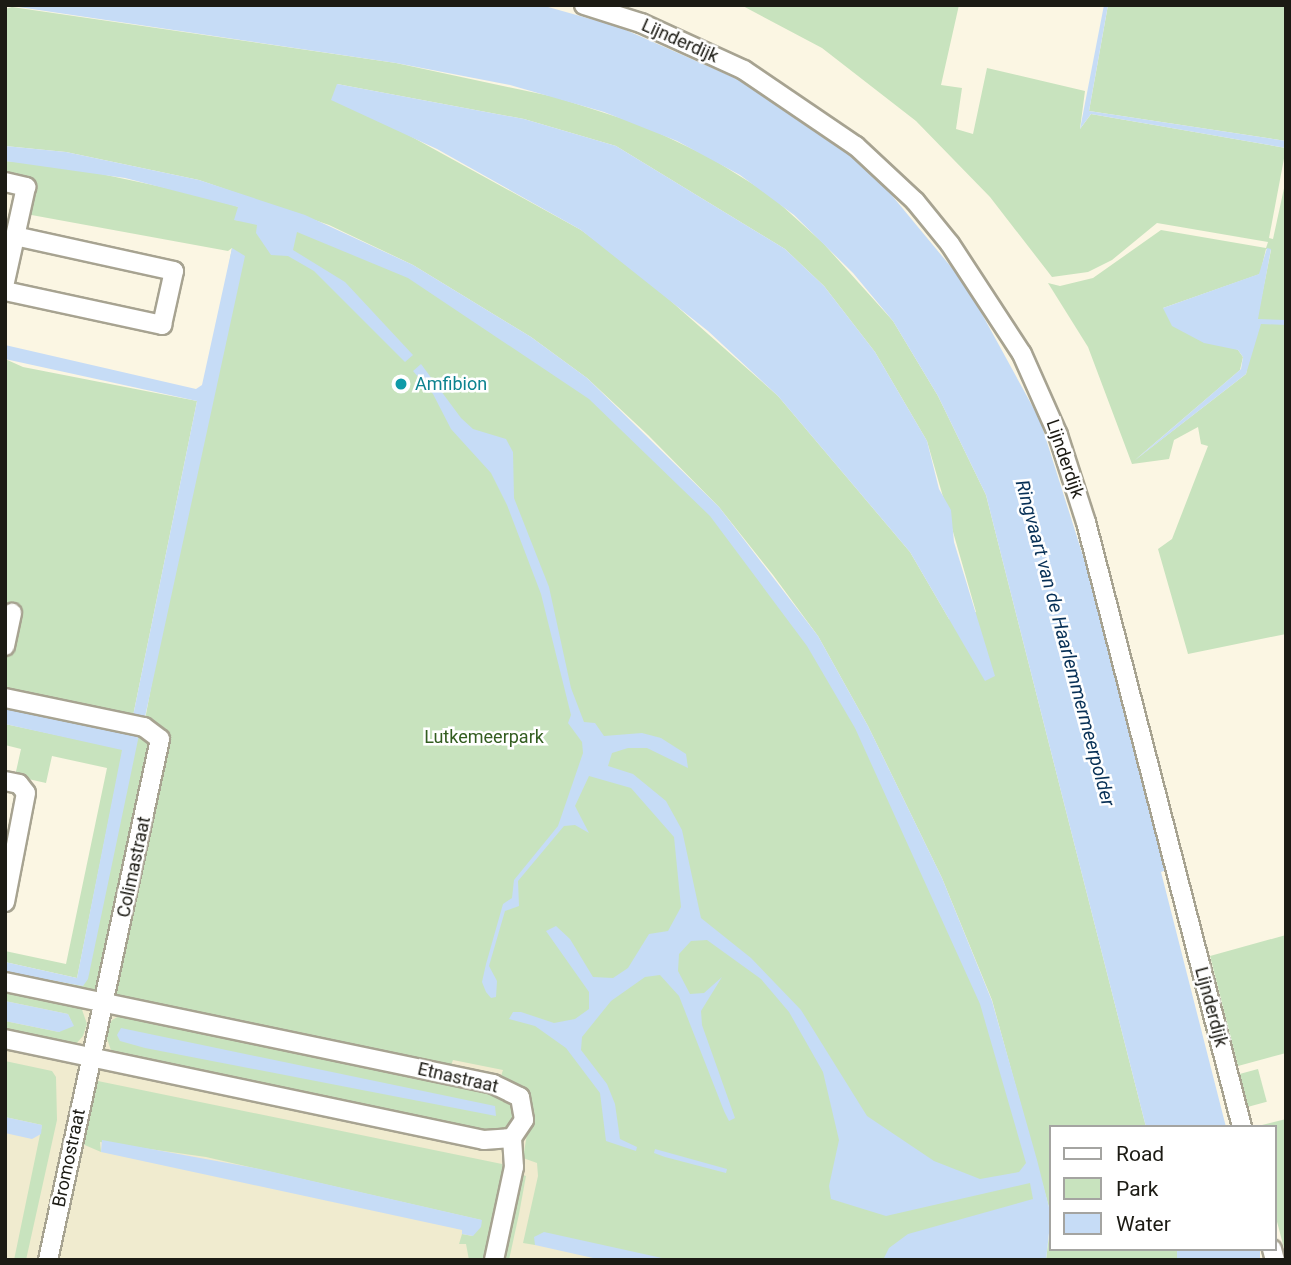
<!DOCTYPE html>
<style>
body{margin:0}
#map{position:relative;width:1291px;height:1265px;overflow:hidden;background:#fbf6e3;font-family:Roboto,sans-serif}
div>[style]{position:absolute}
.built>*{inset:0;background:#f0ebcf}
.green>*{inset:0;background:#c8e3be;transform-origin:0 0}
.water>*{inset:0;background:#c6dcf6;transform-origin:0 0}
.roads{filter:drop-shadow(2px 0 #a7a391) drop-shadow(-2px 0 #a7a391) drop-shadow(0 2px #a7a391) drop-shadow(0 -2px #a7a391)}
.minor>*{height:18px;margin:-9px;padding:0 9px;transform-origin:9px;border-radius:9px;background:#fff}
.dots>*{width:19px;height:19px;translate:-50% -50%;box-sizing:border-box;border:4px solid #fff;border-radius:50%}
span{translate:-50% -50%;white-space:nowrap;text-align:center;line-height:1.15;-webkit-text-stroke:5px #fff;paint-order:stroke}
.street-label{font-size:18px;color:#1c1b14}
.culture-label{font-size:18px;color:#0d838f}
.left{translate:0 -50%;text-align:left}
.park-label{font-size:18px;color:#335d20}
.water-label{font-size:19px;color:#073056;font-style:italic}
.frame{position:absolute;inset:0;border:7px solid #1c1b14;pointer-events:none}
.legend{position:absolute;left:1049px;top:1125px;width:228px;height:126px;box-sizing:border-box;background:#fff;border:2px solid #a4a4a1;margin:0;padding:9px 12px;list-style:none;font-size:21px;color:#1c1b14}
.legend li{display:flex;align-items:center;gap:14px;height:35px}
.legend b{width:35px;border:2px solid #a4a4a1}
</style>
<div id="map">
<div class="built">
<div style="clip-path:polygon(5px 967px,504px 1069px,653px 1260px,5px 1260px)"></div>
</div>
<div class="green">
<div style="clip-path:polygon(evenodd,741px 5px,959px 5px,941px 85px,962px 88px,956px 129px,973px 134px,987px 68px,1085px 91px,1080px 129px,1091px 114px,1286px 148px,1269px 238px,1273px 239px,1286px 179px,1286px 320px,1271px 321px,1286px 322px,1286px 634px,1188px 654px,1158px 549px,1172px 539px,1208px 446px,1201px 444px,1198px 427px,1174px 440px,1169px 459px,1132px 464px,1088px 347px,1048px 283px,1060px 286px,1093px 278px,1161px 230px,1266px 248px,1268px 242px,1157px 223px,1112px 260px,1088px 272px,1052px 277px,990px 197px,916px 121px,822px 48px,741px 5px,1266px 249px,1271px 250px,1246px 374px,1135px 460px,1240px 370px,1243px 357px,1238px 350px,1163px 308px,1260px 274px,1266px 249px)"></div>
<div style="clip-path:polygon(1108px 5px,1286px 5px,1286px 141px,1089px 111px)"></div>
<div style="clip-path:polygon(evenodd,12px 7px,396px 63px,555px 97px,642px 125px,709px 157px,769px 194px,823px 243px,893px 321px,938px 396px,986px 495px,1146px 1127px,1051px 1127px,1051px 1215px,992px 1000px,942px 878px,868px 726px,818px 636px,773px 575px,719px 507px,648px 435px,587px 378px,531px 337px,413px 265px,329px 225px,199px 180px,66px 152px,5px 146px,5px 9px,12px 7px,337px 84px,524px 119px,616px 146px,785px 249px,824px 286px,875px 352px,927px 441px,976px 612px,949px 619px,910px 552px,778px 396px,638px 272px,581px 230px,392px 126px,337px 84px)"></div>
<div style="clip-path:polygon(5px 161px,64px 166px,195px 194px,239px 207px,235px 220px,313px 227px,416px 275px,601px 400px,708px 506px,774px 591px,869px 745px,990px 1018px,1033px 1173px,1040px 1260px,653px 1260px,537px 1238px,535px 1245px,523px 1243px,538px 1176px,537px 1163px,523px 1158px,532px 1104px,527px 1096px,500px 1079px,503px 1070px,453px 1060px,449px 1071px,117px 999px,113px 992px,101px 987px,96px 992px,5px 979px,5px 972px,83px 986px,138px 735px,164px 737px,144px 725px,232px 248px,228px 251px,26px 214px,34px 180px,5px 174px)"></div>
<div style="clip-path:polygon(5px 359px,23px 367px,197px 401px,133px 716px,5px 696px)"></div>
<div style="clip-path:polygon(5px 724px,123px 749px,77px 978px,5px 962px,5px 951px,66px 964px,107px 768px,52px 756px,46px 783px,15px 776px,21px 749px,5px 745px)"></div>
<div style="clip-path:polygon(1286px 935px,1286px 1053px,1238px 1066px,1210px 956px)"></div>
<div style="clip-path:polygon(5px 988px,80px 1004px,87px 1024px,83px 1036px,75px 1045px,63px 1047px,5px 1035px,5px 1021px,59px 1032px,72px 1023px,68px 1014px,5px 1001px)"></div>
<div style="clip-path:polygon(125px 1013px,496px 1089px,513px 1099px,517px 1119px,502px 1136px,113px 1056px,105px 1033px,112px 1020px)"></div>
<div style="clip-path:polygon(5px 1061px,52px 1071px,56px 1077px,57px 1120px,26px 1260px,14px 1260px,42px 1125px,5px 1117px)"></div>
<div style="clip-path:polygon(105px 1069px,381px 1122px,380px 1129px)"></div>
<div style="left:1258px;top:1069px;width:34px;height:20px;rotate:75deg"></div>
<div style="clip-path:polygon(93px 1080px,502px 1164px,505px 1175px,486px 1260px,469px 1260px,466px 1244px,459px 1244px,462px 1234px,472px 1236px,481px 1220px,206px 1157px,100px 1142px,101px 1152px,80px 1143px)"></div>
<div style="clip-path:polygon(1286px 1119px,1286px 1256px,1275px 1214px,1275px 1127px,1254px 1127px)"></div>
<div style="clip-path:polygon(520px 1174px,526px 1176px,519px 1214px,509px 1260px,502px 1260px)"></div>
<div style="clip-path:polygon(1051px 1220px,1051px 1249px,1177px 1249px,1180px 1260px,1046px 1260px)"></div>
</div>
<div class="water">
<div style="clip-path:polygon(5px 5px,541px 5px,619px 27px,737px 79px,848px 154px,889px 192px,966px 285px,1040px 420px,1084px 559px,1166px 870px,1161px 872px,1226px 1127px,1146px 1127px,986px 495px,938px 396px,893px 321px,853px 273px,794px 215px,740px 175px,677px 141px,604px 112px,510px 85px,396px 63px)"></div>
<div style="clip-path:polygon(1104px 5px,1108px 5px,1089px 111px,1286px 141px,1286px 148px,1091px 114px,1080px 129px)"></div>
<div style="clip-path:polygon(337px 84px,524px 119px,616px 146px,785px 249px,824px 286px,875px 352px,927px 441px,939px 489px,951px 510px,954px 542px,995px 676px,985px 681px,910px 552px,778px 396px,708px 331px,581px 230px,437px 149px,331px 100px)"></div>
<div style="clip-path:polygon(5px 146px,66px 152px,199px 180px,305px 215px,413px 265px,531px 337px,587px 378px,719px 507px,818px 636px,868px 726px,942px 878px,992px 1001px,1037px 1160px,1051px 1215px,1046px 1260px,883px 1260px,889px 1248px,908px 1234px,1033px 1199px,1030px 1183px,886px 1216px,831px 1199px,829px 1186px,839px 1140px,823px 1072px,789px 1012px,761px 979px,707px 940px,691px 941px,679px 954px,678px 971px,690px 994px,704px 993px,722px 977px,701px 1011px,702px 1025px,735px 1118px,729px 1121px,724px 1111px,679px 996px,660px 975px,645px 977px,611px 1001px,582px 1037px,581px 1050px,607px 1084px,615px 1104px,620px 1139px,637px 1147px,636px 1151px,606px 1141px,600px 1093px,566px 1048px,535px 1026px,509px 1019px,513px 1012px,521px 1012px,554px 1023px,575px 1019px,589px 1009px,589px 992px,546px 931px,556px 926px,570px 939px,593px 977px,613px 978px,628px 968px,649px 934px,668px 931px,681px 907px,674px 837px,631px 788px,589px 776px,575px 806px,589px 833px,575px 825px,564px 826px,518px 881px,519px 906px,505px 911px,489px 966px,497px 981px,496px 997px,491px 998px,486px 992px,482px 982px,486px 964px,503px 904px,512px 898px,514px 880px,558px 826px,583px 753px,582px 742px,568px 723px,571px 715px,541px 594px,507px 505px,491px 473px,451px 429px,433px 394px,413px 371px,421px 364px,461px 418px,473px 429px,506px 439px,513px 452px,514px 498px,549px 587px,571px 688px,584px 722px,595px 723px,604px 736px,642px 733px,661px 738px,686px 754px,688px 768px,647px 748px,628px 748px,612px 753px,608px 766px,633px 774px,666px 801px,682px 830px,701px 918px,751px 958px,801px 1010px,867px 1116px,934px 1161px,980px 1179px,1019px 1172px,1026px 1163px,980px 1004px,855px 728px,807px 646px,710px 516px,589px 399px,408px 278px,297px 232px,293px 250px,345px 282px,413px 355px,405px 362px,314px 271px,288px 256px,271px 255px,256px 233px,257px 225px,234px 220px,238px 207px,125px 178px,5px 161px)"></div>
<div style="clip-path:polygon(232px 248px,245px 256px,145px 717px,140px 718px,133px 716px,197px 401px,5px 359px,5px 345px,196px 389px,202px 385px)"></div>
<div style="clip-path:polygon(1267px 248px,1271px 249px,1258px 319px,1286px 320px,1286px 325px,1261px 324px,1246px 374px,1134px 461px,1241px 369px,1243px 357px,1238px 350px,1204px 343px,1172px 326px,1163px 308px,1259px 274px)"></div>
<div style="clip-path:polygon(5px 704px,139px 735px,88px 979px,83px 986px,5px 972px,5px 962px,77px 978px,122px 750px,5px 724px)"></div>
<div style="clip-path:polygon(5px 1001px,68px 1014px,74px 1026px,59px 1032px,5px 1021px)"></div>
<div style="clip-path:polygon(121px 1028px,495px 1106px,496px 1116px,145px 1048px,120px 1041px,117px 1035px)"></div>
<div style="clip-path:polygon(5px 1117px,42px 1125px,41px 1134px,32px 1139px,5px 1133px)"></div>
<div style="clip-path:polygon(102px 1140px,260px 1169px,482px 1220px,481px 1227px,473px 1236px,462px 1234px,462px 1230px,101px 1152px)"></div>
<div style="clip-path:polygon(655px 1149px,727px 1169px,726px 1173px,665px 1157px,654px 1153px)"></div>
<div style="clip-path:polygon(544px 1232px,671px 1260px,602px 1260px,535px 1245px,534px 1237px)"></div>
<div style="left:1177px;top:1249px;width:83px;height:11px"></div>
</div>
<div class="roads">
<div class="minor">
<div style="left:584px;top:5px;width:60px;rotate:17.5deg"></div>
<div style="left:641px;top:23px;width:113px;rotate:24.5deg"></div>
<div style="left:744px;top:70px;width:135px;rotate:34.2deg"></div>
<div style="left:856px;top:146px;width:81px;rotate:43deg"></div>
<div style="left:915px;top:201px;width:55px;rotate:50.9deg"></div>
<div style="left:950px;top:244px;width:131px;rotate:56.8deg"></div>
<div style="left:1022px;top:354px;width:89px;rotate:66deg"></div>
<div style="left:1058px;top:435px;width:91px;rotate:72.2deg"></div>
<div style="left:1086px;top:522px;width:625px;rotate:75.54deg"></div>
<div style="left:5px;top:182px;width:22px;rotate:13deg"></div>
<div style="left:26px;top:187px;width:97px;rotate:102.5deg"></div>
<div style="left:5px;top:291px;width:161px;rotate:12.2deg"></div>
<div style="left:162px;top:325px;width:55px;rotate:-77.5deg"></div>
<div style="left:174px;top:271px;width:163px;rotate:-167.6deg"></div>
<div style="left:5px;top:646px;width:34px;rotate:-78deg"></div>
<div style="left:5px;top:698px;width:142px;rotate:11.8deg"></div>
<div style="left:144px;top:727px;width:20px;rotate:37deg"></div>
<div style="left:160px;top:739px;width:533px;rotate:102.13deg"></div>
<div style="left:5px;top:781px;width:14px;rotate:12deg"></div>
<div style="left:19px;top:784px;width:11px;rotate:52deg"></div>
<div style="left:26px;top:793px;width:111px;rotate:100.9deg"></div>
<div style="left:5px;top:982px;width:499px;rotate:11.8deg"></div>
<div style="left:493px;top:1084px;width:30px;rotate:26deg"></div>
<div style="left:520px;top:1097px;width:23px;rotate:80deg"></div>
<div style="left:524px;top:1120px;width:22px;rotate:124deg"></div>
<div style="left:512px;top:1138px;width:28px;rotate:176deg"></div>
<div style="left:484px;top:1140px;width:490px;rotate:-168.1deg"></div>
<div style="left:1272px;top:1249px;width:11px;rotate:75deg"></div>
<div style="left:494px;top:1260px;width:95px;rotate:-77.9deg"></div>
<div style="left:514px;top:1167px;width:29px;rotate:-94deg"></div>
</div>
</div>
<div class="dots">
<div style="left:401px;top:384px;background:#0f9aa8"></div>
</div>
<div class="street-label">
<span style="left:680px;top:41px;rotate:24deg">Lijnderdijk</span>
<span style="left:1065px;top:459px;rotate:71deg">Lijnderdijk</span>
<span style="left:134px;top:867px;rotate:-78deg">Colimastraat</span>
<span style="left:1211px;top:1007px;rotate:75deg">Lijnderdijk</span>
<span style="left:458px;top:1078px;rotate:13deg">Etnastraat</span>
<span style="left:69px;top:1158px;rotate:-78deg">Bromostraat</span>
</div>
<div class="culture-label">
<span class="left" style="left:415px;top:384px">Amfibion</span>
</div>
<div class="park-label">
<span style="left:484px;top:737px">Lutkemeerpark</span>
</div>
<div class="water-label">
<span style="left:1065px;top:643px;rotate:75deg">Ringvaart van de Haarlemmermeerpolder</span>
</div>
<div class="frame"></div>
<ul class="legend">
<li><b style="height:9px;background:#fff"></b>Road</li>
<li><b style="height:19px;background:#c8e3be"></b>Park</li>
<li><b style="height:19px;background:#c6dcf6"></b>Water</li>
</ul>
</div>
